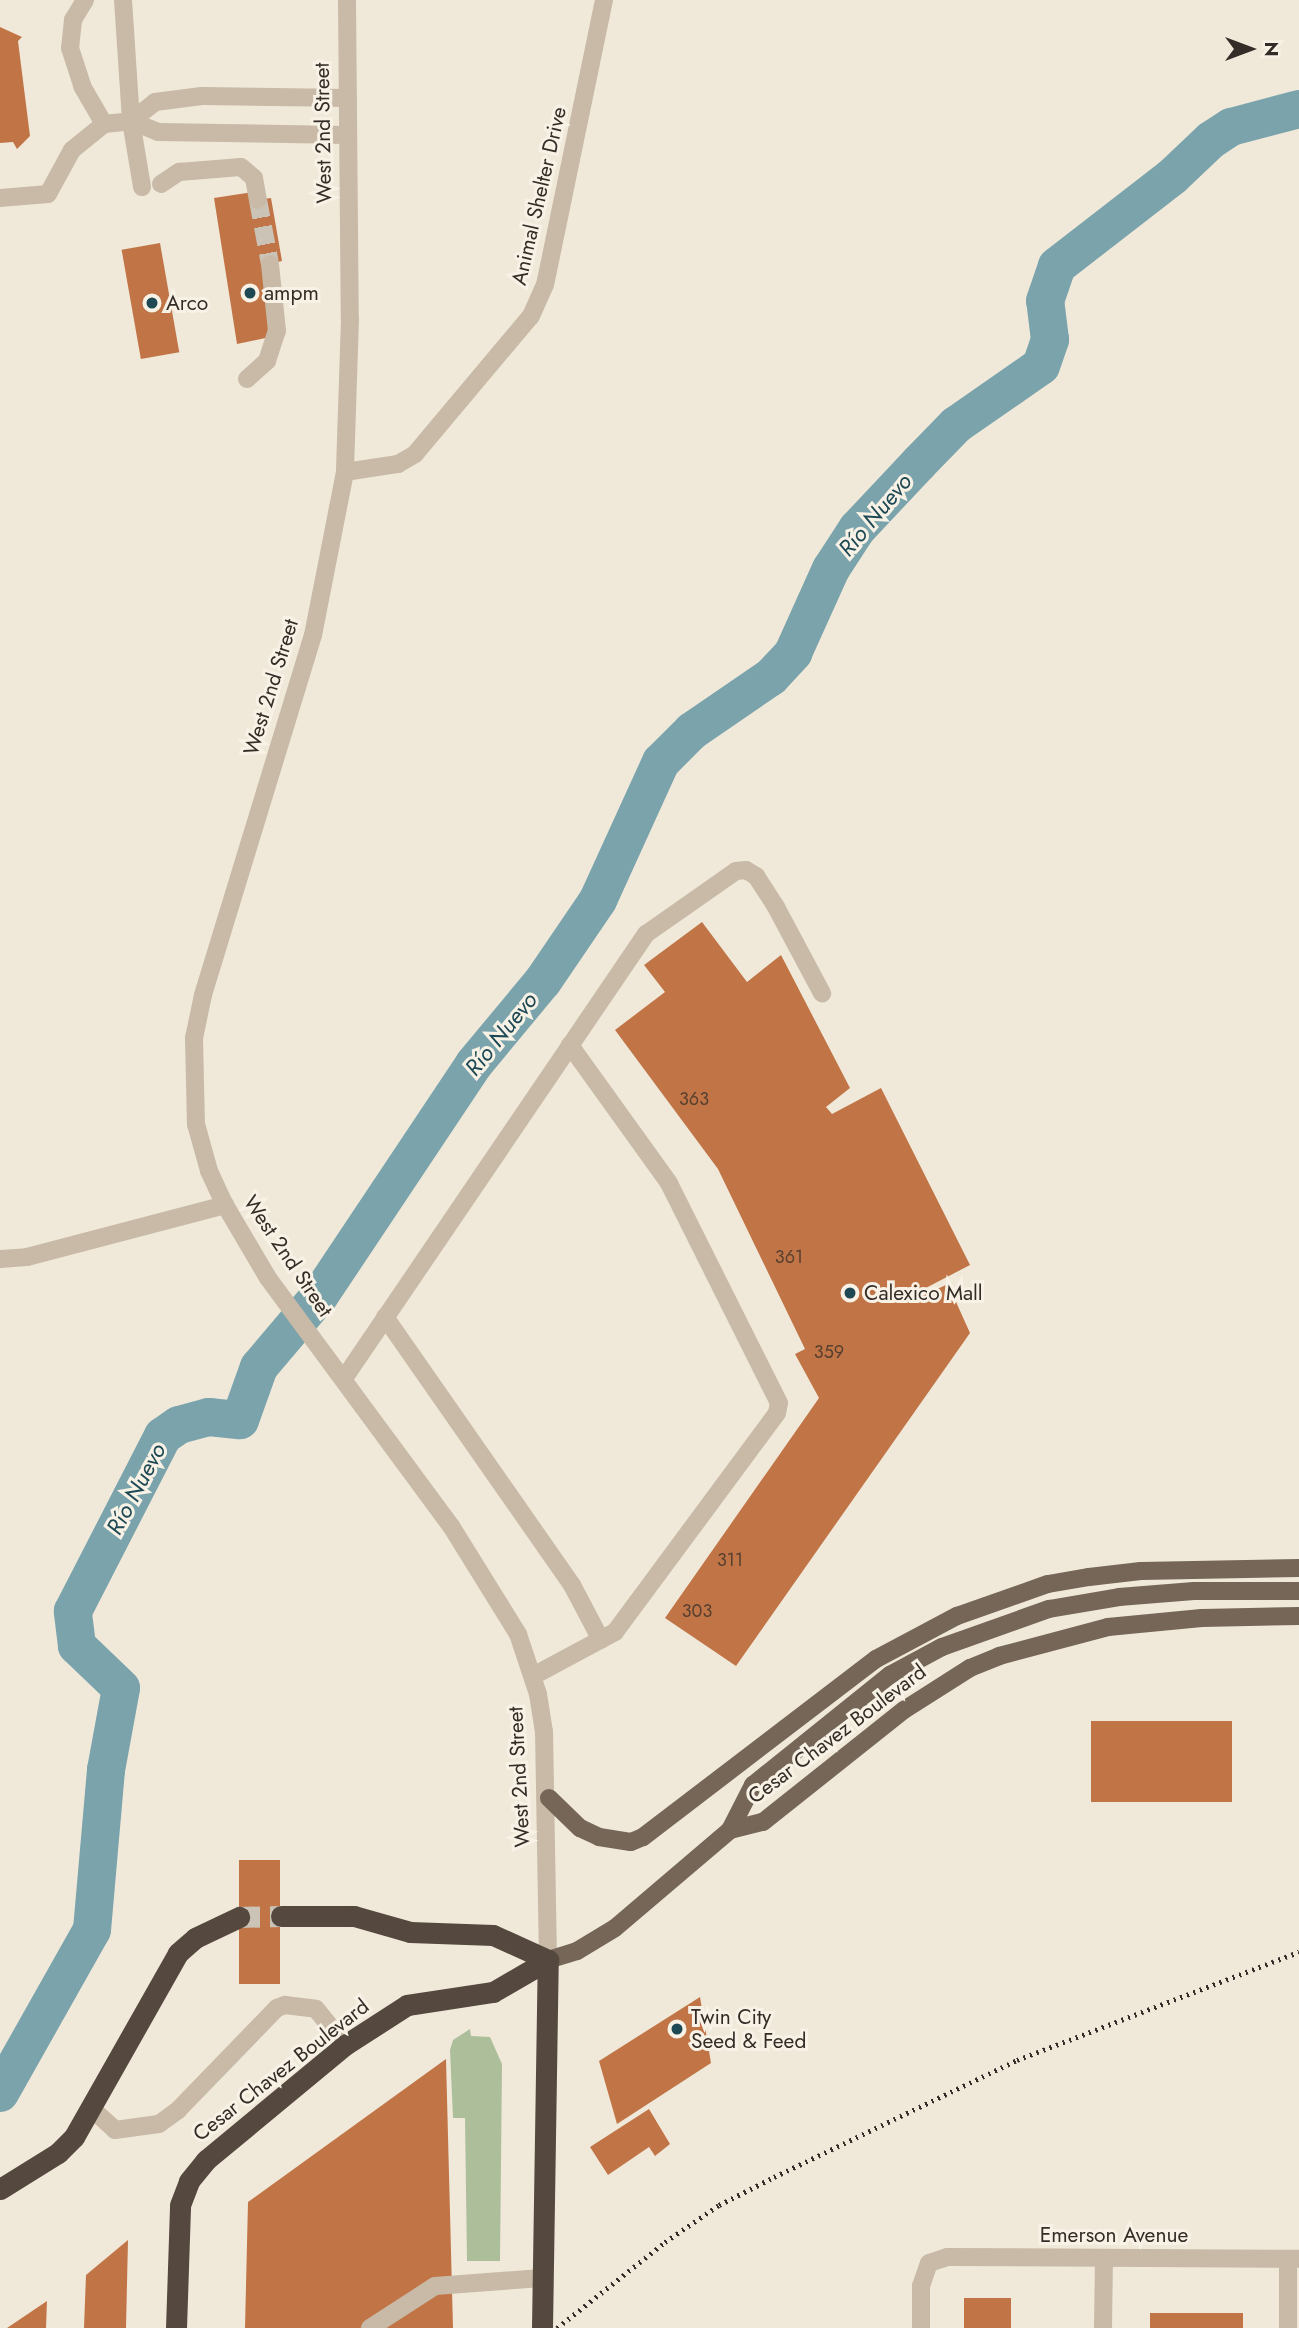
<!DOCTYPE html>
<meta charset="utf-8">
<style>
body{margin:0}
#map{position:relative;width:1299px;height:2328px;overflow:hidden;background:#f0e9da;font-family:Jost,sans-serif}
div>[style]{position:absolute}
.green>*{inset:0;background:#adbe9a}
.river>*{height:38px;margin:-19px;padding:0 19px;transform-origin:19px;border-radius:19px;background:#7aa3ac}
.building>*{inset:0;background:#c17547;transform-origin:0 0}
.minor-tunnel>*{height:18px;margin-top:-9px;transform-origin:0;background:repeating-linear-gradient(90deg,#cac3b6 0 18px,transparent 0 27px)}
.highway-tunnel>*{height:21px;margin-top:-10.5px;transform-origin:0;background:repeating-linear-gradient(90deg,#cac3b6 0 21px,transparent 0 31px)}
.minor>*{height:18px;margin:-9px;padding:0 9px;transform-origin:9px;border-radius:9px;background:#c8baa6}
.major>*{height:18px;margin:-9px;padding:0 9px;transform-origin:9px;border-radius:9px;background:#756658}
.highway>*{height:21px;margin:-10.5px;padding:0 10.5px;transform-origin:10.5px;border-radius:10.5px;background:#55483e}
.rail>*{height:5px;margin-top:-2.5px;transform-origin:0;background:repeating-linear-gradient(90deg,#342d27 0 2px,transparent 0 7px)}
.dots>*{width:19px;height:19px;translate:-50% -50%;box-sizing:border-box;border:4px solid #f8f2e6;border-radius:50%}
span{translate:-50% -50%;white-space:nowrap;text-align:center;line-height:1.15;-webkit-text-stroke:6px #f8f2e6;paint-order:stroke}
.number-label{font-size:18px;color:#573f2f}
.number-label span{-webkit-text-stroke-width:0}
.street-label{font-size:21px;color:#342d27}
.poi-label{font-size:21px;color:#342d27}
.left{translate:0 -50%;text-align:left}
.water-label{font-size:23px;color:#1e4954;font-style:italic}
.north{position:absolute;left:1215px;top:14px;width:70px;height:70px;-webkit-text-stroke:5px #f8f2e6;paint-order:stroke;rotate:90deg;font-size:19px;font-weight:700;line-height:28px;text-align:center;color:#342d27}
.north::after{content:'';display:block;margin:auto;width:24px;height:32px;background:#342d27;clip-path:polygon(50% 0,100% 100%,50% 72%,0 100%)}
</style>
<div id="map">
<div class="green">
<div style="clip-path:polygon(470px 2029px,471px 2036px,490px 2037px,502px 2064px,500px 2261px,467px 2261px,465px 2118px,453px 2118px,450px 2050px,453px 2040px)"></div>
</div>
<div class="river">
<div style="left:0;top:2093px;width:187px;rotate:-60.6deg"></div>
<div style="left:92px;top:1930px;width:161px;rotate:-85deg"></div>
<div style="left:106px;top:1770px;width:83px;rotate:-79.6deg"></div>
<div style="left:121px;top:1688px;width:61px;rotate:-136.3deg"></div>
<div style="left:77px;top:1646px;width:35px;rotate:-97deg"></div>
<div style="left:73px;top:1611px;width:197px;rotate:-62.8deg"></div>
<div style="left:163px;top:1436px;width:19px;rotate:-35deg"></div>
<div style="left:179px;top:1425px;width:31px;rotate:-15deg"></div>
<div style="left:209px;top:1417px;width:31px;rotate:6deg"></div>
<div style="left:240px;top:1420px;width:56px;rotate:-70.3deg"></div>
<div style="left:259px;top:1367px;width:94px;rotate:-49.7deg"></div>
<div style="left:320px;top:1295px;width:278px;rotate:-56.3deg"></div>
<div style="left:474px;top:1064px;width:108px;rotate:-50.3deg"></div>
<div style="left:543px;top:981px;width:98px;rotate:-55.8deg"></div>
<div style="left:598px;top:900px;width:152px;rotate:-65.5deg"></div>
<div style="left:661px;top:762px;width:44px;rotate:-45deg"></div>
<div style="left:692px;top:731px;width:96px;rotate:-34.4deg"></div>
<div style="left:771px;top:677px;width:33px;rotate:-47deg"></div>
<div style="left:793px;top:653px;width:92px;rotate:-65.7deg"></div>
<div style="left:831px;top:569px;width:48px;rotate:-57deg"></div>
<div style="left:857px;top:529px;width:91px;rotate:-46.8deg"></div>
<div style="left:919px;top:463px;width:53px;rotate:-45.8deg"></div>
<div style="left:956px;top:425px;width:103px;rotate:-34.8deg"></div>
<div style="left:1041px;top:366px;width:28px;rotate:-71deg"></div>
<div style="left:1050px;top:340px;width:39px;rotate:-97deg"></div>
<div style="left:1045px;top:301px;width:37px;rotate:-71deg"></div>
<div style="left:1057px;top:266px;width:147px;rotate:-37.8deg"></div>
<div style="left:1173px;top:176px;width:52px;rotate:-43.5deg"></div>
<div style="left:1211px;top:140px;width:24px;rotate:-33deg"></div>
<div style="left:1231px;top:127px;width:70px;rotate:-14.8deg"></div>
</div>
<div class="building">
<div style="clip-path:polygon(0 27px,22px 37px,18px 41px,30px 136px,17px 149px,13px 142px,0 143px)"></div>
<div style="clip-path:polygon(253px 192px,254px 200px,271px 198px,282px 261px,266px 265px,270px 337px,237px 344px,214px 198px)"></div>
<div style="left:160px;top:243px;width:111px;height:39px;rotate:80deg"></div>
<div style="clip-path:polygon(702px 922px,747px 982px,781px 955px,850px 1088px,826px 1107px,832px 1114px,881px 1088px,970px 1265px,920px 1291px,922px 1296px,948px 1284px,970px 1333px,736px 1666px,665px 1618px,819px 1398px,795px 1354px,805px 1349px,718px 1169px,615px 1030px,665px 992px,644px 965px)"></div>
<div style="left:1091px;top:1721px;width:141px;height:81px"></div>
<div style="left:239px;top:1860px;width:41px;height:124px"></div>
<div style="clip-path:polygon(700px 1997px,711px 2063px,617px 2124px,599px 2061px)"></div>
<div style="clip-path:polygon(446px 2059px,453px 2328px,245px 2328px,248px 2202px)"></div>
<div style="clip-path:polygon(649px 2109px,670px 2144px,655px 2156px,649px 2147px,608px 2175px,590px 2147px)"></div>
<div style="clip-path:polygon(128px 2240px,126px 2328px,84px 2328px,86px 2275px)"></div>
<div style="left:964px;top:2298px;width:47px;height:30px"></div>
<div style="clip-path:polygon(47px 2301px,46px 2328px,7px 2328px)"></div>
<div style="left:1150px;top:2313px;width:93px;height:15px"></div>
</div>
<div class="minor-tunnel">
<div style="left:258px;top:200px;width:65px;rotate:79.4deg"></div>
</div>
<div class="highway-tunnel">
<div style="left:239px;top:1917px;width:42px;rotate:-1.4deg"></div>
</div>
<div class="minor">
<div style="left:85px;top:0;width:23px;rotate:121deg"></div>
<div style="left:73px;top:20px;width:28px;rotate:96deg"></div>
<div style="left:70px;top:48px;width:40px;rotate:72deg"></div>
<div style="left:82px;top:86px;width:44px;rotate:59.9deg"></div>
<div style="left:123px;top:0;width:121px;rotate:86.2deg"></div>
<div style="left:131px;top:121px;width:67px;rotate:80.5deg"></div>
<div style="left:347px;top:0;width:319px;rotate:89.5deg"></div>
<div style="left:350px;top:319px;width:153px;rotate:91.9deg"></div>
<div style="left:345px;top:472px;width:166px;rotate:101.1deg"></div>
<div style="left:313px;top:635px;width:376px;rotate:107deg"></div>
<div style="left:203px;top:995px;width:44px;rotate:101.8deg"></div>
<div style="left:194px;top:1038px;width:86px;rotate:88.7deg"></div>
<div style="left:196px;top:1124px;width:49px;rotate:74.5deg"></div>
<div style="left:209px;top:1171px;width:38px;rotate:65deg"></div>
<div style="left:225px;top:1205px;width:85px;rotate:59.5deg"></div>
<div style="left:268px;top:1278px;width:308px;rotate:53.6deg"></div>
<div style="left:451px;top:1526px;width:127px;rotate:58.2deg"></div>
<div style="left:518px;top:1634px;width:63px;rotate:71.6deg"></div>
<div style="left:538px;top:1694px;width:37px;rotate:81deg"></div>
<div style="left:544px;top:1731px;width:229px;rotate:89deg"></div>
<div style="left:131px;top:121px;width:31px;rotate:-38deg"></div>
<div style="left:155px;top:102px;width:47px;rotate:-7.3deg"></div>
<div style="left:202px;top:96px;width:146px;rotate:0.8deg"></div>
<div style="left:161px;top:184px;width:22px;rotate:-34deg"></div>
<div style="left:179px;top:172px;width:62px;rotate:-4.6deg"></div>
<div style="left:241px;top:167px;width:17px;rotate:40deg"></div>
<div style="left:254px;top:178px;width:22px;rotate:80deg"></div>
<div style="left:0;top:198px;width:48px;rotate:-4.8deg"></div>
<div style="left:48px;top:194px;width:50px;rotate:-61.4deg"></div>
<div style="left:72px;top:150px;width:41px;rotate:-39.1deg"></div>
<div style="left:104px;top:124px;width:27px;rotate:-6deg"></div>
<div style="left:131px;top:121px;width:29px;rotate:22deg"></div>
<div style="left:158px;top:132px;width:189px;rotate:0.9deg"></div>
<div style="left:247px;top:379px;width:27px;rotate:-42deg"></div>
<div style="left:267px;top:361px;width:32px;rotate:-72deg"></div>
<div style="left:277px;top:331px;width:67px;rotate:-96deg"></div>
<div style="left:345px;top:472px;width:54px;rotate:-8.6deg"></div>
<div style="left:398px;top:464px;width:20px;rotate:-30deg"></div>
<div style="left:415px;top:454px;width:180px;rotate:-50deg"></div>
<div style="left:531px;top:316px;width:34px;rotate:-66deg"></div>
<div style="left:545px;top:285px;width:291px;rotate:-78.3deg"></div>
<div style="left:0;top:1259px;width:27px;rotate:-4deg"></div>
<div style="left:27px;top:1257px;width:205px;rotate:-14.7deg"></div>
<div style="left:385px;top:1317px;width:327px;rotate:55.1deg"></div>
<div style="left:572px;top:1585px;width:62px;rotate:62.2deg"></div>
<div style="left:345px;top:1377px;width:536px;rotate:-55.81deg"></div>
<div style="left:646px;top:934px;width:110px;rotate:-35deg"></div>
<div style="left:736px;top:871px;width:10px;rotate:-6deg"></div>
<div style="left:746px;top:870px;width:12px;rotate:31deg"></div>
<div style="left:756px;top:876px;width:37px;rotate:57deg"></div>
<div style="left:776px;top:907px;width:98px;rotate:61.9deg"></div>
<div style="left:533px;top:1676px;width:93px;rotate:-28.2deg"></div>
<div style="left:615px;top:1632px;width:272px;rotate:-53.5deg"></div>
<div style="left:777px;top:1413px;width:10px;rotate:-79deg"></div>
<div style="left:779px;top:1403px;width:246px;rotate:-116.6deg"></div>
<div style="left:669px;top:1183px;width:170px;rotate:-125.7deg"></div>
<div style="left:92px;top:2109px;width:31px;rotate:42deg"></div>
<div style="left:115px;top:2130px;width:44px;rotate:-7.8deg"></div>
<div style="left:159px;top:2124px;width:24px;rotate:-36deg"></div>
<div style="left:178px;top:2110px;width:142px;rotate:-45.9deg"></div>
<div style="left:277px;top:2008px;width:9px;rotate:-21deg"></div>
<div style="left:285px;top:2005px;width:31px;rotate:7deg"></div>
<div style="left:316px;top:2009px;width:46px;rotate:51.1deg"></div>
<div style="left:1288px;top:2259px;width:69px;rotate:90deg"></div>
<div style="left:370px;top:2328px;width:77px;rotate:-32.9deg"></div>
<div style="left:435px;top:2286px;width:107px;rotate:-4.3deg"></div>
<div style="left:921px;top:2328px;width:42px;rotate:-90deg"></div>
<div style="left:921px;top:2286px;width:24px;rotate:-71deg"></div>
<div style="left:929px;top:2263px;width:19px;rotate:-18deg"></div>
<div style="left:947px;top:2257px;width:352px;rotate:0.3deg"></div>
<div style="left:1103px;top:2328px;width:70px;rotate:-89.2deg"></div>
</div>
<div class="major">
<div style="left:549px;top:1798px;width:43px;rotate:44.1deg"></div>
<div style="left:580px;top:1828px;width:21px;rotate:25deg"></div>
<div style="left:599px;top:1837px;width:32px;rotate:9deg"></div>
<div style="left:631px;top:1842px;width:13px;rotate:-23deg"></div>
<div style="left:643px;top:1837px;width:293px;rotate:-37.4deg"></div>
<div style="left:876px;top:1659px;width:92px;rotate:-28deg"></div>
<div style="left:957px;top:1616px;width:96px;rotate:-19.4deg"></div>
<div style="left:1048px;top:1584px;width:42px;rotate:-9.7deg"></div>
<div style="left:1089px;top:1577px;width:52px;rotate:-6.6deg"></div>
<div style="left:1141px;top:1571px;width:158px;rotate:-1.1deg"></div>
<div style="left:730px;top:1830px;width:34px;rotate:-14deg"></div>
<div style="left:763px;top:1822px;width:180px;rotate:-38.5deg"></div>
<div style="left:904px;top:1710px;width:78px;rotate:-32.5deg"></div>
<div style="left:970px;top:1668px;width:31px;rotate:-22deg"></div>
<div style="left:999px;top:1656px;width:113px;rotate:-14.9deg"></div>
<div style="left:1108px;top:1627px;width:94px;rotate:-5.5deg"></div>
<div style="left:1202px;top:1618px;width:97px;rotate:-1.2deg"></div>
<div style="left:548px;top:1960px;width:30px;rotate:-17deg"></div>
<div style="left:577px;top:1951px;width:44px;rotate:-31.2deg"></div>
<div style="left:615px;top:1928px;width:151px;rotate:-40.4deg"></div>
<div style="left:730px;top:1830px;width:51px;rotate:-62.9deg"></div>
<div style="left:753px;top:1785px;width:176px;rotate:-38.8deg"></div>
<div style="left:890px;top:1675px;width:59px;rotate:-28.3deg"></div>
<div style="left:942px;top:1647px;width:114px;rotate:-19.6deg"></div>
<div style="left:1049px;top:1609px;width:71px;rotate:-9.7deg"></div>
<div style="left:1119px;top:1597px;width:75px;rotate:-4.6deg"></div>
<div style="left:1194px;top:1591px;width:105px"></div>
</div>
<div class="highway">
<div style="left:281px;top:1916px;width:73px"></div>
<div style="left:354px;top:1916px;width:58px;rotate:15.9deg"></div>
<div style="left:410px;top:1932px;width:83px;rotate:2.1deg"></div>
<div style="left:493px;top:1935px;width:60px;rotate:24.4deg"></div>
<div style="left:0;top:2189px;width:68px;rotate:-31.8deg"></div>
<div style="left:58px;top:2153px;width:23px;rotate:-45deg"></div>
<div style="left:74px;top:2137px;width:211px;rotate:-60.5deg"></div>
<div style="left:178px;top:1953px;width:23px;rotate:-41deg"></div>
<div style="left:195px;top:1938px;width:49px;rotate:-25.5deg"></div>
<div style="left:176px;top:2328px;width:123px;rotate:-88.1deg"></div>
<div style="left:180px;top:2205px;width:26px;rotate:-69deg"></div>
<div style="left:189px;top:2181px;width:27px;rotate:-51deg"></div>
<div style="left:206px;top:2160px;width:180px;rotate:-39.6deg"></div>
<div style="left:345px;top:2045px;width:74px;rotate:-32.8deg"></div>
<div style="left:407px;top:2005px;width:87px;rotate:-8.6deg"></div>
<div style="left:493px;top:1992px;width:64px;rotate:-30.2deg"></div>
<div style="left:542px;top:2328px;width:368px;rotate:-89.1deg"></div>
</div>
<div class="rail">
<div style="left:557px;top:2328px;width:138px;rotate:-38.5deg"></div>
<div style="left:665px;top:2242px;width:65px;rotate:-34.4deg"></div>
<div style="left:719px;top:2205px;width:62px;rotate:-27deg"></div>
<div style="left:774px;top:2177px;width:270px;rotate:-25.7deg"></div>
<div style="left:1017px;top:2060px;width:302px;rotate:-21deg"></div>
</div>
<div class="dots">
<div style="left:250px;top:293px;background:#1e4954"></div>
<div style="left:152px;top:303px;background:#1e4954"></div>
<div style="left:850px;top:1293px;background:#1e4954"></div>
<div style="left:677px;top:2029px;background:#1e4954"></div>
</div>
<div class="number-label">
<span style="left:694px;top:1099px">363</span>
<span style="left:789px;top:1257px">361</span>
<span style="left:829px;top:1352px">359</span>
<span style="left:730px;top:1560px">311</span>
<span style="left:697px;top:1611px">303</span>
</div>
<div class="street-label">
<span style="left:323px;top:133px;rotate:-91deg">West 2nd Street</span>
<span style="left:539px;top:196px;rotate:-77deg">Animal Shelter Drive</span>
<span style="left:271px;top:687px;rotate:-73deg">West 2nd Street</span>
<span style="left:288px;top:1256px;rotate:56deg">West 2nd Street</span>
<span style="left:837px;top:1734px;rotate:-37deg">Cesar Chavez Boulevard</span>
<span style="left:519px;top:1777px;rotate:-93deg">West 2nd Street</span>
<span style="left:281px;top:2070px;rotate:-38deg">Cesar Chavez Boulevard</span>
<span style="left:1114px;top:2235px">Emerson Avenue</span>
</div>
<div class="poi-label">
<span class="left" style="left:264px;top:293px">ampm</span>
<span class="left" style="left:166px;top:303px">Arco</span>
<span class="left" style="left:864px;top:1293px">Calexico Mall</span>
<span class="left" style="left:691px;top:2029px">Twin City<br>Seed &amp; Feed</span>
</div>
<div class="water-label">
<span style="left:875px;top:515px;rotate:-50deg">Río Nuevo</span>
<span style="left:501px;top:1034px;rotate:-51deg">Río Nuevo</span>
<span style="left:136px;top:1489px;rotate:-62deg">Río Nuevo</span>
</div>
<div class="north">N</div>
</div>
